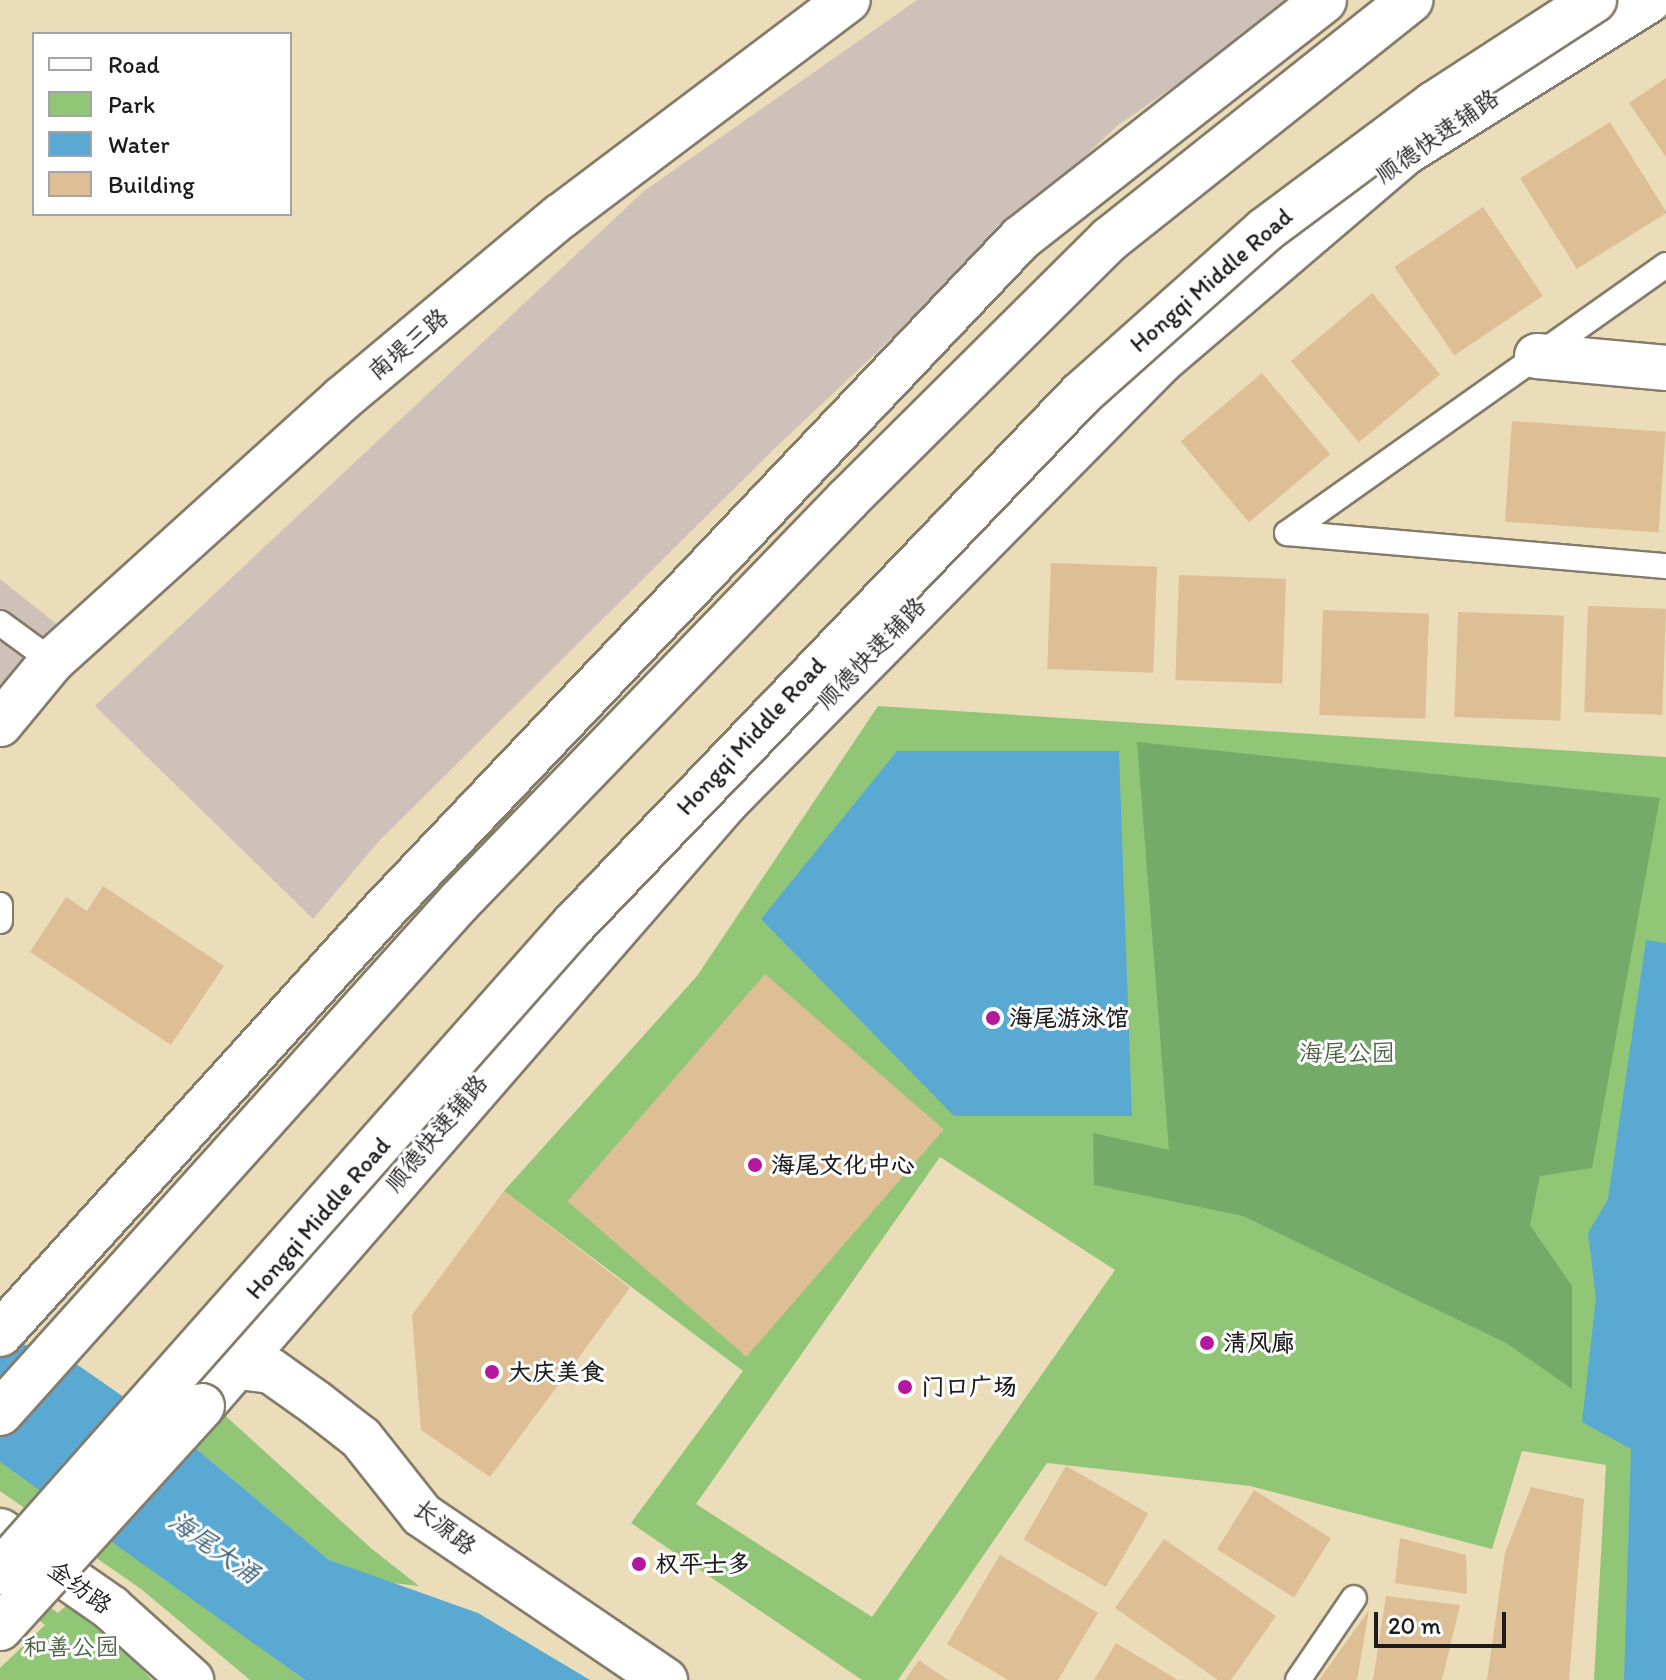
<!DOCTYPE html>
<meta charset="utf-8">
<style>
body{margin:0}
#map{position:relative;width:1666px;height:1680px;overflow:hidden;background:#ebddba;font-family:Itim,"LXGW WenKai TC",sans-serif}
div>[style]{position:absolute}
.industrial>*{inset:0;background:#cec1b9}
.green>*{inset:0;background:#92c677}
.forest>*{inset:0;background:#75ab68}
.water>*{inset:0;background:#59a9d3}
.building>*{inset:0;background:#ddbe95;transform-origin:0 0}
.roads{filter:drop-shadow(2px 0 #847c6b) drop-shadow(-2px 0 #847c6b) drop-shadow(0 2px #847c6b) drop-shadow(0 -2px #847c6b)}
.lane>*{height:24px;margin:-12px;padding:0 12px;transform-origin:12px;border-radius:12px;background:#fff}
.street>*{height:44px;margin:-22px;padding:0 22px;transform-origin:22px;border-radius:22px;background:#fff}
.primary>*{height:44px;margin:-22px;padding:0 22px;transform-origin:22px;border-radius:22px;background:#fff}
.highway>*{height:44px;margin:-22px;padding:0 22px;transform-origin:22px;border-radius:22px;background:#fff}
.bridges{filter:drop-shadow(2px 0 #847c6b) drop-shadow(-2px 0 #847c6b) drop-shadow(0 2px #847c6b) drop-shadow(0 -2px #847c6b)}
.primary-bridge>*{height:44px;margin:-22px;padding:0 22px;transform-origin:22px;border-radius:22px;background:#fff}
.highway-bridge>*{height:44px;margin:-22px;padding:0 22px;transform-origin:22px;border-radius:22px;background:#fff}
.dots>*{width:22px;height:22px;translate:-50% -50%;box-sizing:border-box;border:4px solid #fff;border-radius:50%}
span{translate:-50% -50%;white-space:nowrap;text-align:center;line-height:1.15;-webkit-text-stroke:6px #fff;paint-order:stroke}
.street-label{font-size:24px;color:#1c1c1c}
.poi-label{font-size:24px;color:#1c1c1c;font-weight:700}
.left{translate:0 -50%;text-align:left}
.park-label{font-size:24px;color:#4b6040}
.water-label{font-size:26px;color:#3a6278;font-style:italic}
.legend{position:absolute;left:32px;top:32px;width:260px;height:184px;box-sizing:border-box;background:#fff;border:2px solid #a4a4a4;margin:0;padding:10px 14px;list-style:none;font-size:24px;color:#1c1c1c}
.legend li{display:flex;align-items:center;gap:16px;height:40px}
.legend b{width:40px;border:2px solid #a4a4a4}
.scale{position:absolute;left:1374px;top:1612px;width:132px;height:36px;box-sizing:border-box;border:4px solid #1c1c1c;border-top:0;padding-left:10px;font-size:24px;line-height:28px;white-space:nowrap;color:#1c1c1c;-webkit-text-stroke:6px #fff;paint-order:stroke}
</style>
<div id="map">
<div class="industrial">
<div style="clip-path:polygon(917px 0,1298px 0,1117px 126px,773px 450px,379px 841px,313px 919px,95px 706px,644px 191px)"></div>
<div style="clip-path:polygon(0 579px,59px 626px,0 688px)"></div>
</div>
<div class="green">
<div style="clip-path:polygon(evenodd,878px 706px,1666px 757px,1666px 1680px,1594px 1680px,1606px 1465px,1522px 1451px,1492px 1549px,1250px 1486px,1047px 1463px,898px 1680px,862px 1680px,631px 1523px,743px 1371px,504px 1191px,697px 976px,878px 706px,940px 1157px,1115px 1270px,872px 1617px,696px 1504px,940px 1157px)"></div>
<div style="clip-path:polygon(218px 1409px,372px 1549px,419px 1586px,375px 1581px,329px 1560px,187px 1441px)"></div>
<div style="clip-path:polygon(0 1462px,165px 1578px,305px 1680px,250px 1680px,141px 1589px,0 1491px)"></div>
<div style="clip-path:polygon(0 1572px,58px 1613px,67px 1605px,110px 1635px,152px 1680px,0 1680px,0 1668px,45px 1625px,0 1591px)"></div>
</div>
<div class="forest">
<div style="clip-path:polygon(1137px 742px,1660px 798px,1592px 1168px,1540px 1176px,1530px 1225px,1572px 1286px,1572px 1389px,1506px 1343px,1243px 1216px,1094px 1185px,1093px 1133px,1169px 1150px)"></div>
</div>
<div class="water">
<div style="clip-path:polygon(897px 751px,1119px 751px,1132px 1116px,954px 1116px,761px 919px)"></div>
<div style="clip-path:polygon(1646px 940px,1666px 943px,1666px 1680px,1624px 1680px,1631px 1449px,1582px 1422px,1596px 1298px,1588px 1233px,1608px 1199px)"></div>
<div style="clip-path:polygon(0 1336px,72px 1361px,187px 1441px,329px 1560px,478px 1613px,590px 1680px,305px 1680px,0 1462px)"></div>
</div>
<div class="building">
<div style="clip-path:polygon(1666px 78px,1666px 157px,1629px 103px)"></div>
<div style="left:1610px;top:122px;width:107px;height:106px;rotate:58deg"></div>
<div style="left:1483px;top:207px;width:107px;height:107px;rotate:56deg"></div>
<div style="left:1372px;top:293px;width:106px;height:106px;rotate:50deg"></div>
<div style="left:1262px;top:373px;width:106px;height:106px;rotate:50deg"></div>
<div style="left:1512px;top:421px;width:154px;height:101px;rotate:4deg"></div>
<div style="left:1051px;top:563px;width:106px;height:106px;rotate:2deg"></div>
<div style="left:1179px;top:575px;width:107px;height:105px;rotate:2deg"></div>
<div style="left:1588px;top:606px;width:78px;height:106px;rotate:2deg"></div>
<div style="left:1323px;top:610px;width:106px;height:105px;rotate:2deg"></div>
<div style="left:1458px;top:612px;width:106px;height:105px;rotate:2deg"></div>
<div style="clip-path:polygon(103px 886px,224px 966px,171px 1045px,30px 952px,66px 897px,87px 911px)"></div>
<div style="left:765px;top:974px;width:237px;height:301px;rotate:41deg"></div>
<div style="clip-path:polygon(504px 1191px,630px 1288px,490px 1477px,421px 1430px,412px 1315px)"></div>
<div style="left:1066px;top:1466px;width:95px;height:85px;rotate:30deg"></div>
<div style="clip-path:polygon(1531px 1487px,1584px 1499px,1569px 1680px,1487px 1680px,1505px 1553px)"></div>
<div style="left:1254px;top:1490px;width:91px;height:70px;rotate:32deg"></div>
<div style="clip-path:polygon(1400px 1538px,1466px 1555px,1467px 1594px,1395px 1583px)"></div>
<div style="clip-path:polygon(1164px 1539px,1276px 1616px,1231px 1680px,1218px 1680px,1115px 1608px)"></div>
<div style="clip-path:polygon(1000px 1555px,1098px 1613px,1058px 1680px,1008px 1680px,947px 1644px)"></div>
<div style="clip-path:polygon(1386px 1596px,1460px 1605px,1442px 1680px,1373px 1680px)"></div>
<div style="clip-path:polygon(1369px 1610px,1357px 1680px,1319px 1680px)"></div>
<div style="clip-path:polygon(1116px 1643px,1178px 1680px,1094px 1680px)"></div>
<div style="clip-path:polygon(919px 1660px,948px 1680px,905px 1680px)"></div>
</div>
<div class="roads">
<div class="lane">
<div style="left:1666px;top:265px;width:464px;rotate:144.7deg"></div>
<div style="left:1287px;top:533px;width:380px;rotate:5deg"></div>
<div style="left:0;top:623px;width:64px;rotate:36.2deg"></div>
<div style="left:0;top:905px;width:16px;rotate:90deg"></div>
<div style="left:1298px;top:1680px;width:99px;rotate:-55.7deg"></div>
</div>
<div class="street">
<div style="left:1537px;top:356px;width:130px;rotate:5.3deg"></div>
<div style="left:0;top:724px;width:82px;rotate:-50.5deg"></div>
<div style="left:52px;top:661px;width:392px;rotate:-42.1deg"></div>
<div style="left:343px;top:398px;width:284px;rotate:-39.9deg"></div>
<div style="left:561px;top:216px;width:359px;rotate:-37deg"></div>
<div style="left:239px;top:1367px;width:32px;rotate:7deg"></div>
<div style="left:271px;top:1371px;width:55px;rotate:35.4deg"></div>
<div style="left:316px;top:1403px;width:57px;rotate:37.9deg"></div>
<div style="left:361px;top:1438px;width:98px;rotate:51.6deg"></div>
<div style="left:422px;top:1515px;width:294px;rotate:34.2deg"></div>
<div style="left:0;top:1531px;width:135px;rotate:34.7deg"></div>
<div style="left:111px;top:1608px;width:108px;rotate:42deg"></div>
</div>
<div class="primary">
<div style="left:0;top:1334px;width:572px;rotate:-47.83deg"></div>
<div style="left:384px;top:910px;width:926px;rotate:-46.53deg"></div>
<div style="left:1021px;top:238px;width:385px;rotate:-38.1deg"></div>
<div style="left:202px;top:1406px;width:801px;rotate:-49.05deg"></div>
<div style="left:727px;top:801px;width:618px;rotate:-45.39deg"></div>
<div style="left:1161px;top:361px;width:318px;rotate:-40.5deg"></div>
<div style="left:1403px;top:154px;width:290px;rotate:-32deg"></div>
</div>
<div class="highway">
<div style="left:0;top:1413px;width:687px;rotate:-48.07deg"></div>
<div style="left:459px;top:902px;width:560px;rotate:-46.01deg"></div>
<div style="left:848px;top:499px;width:369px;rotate:-44.8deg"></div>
<div style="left:1110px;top:239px;width:384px;rotate:-38.5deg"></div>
</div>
</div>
<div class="bridges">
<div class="primary-bridge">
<div style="left:0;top:1628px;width:300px;rotate:-47.7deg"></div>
</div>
<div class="highway-bridge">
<div style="left:0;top:1572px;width:866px;rotate:-48.47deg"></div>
<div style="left:574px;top:924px;width:733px;rotate:-46.27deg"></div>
<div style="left:1081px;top:394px;width:246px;rotate:-41.7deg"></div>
<div style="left:1265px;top:230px;width:211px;rotate:-36.7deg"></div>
<div style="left:1434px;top:104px;width:191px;rotate:-33deg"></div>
</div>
</div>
<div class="dots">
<div style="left:993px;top:1018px;background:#b5179e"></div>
<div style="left:755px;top:1165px;background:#b5179e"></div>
<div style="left:1207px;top:1343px;background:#b5179e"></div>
<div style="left:492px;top:1372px;background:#b5179e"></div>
<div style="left:905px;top:1387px;background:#b5179e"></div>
<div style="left:639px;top:1564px;background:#b5179e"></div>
</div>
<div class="street-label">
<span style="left:1437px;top:136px;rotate:-35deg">顺德快速辅路</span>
<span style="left:1211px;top:280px;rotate:-41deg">Hongqi Middle Road</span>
<span style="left:408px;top:344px;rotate:-40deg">南堤三路</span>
<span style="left:871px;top:653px;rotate:-46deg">顺德快速辅路</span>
<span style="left:751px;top:736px;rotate:-47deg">Hongqi Middle Road</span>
<span style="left:436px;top:1133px;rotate:-50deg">顺德快速辅路</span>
<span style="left:318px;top:1218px;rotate:-49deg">Hongqi Middle Road</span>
<span style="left:445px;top:1527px;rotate:39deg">长源路</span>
<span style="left:80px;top:1587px;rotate:36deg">金纺路</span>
</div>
<div class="poi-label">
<span class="left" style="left:1009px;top:1018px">海尾游泳馆</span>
<span class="left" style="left:771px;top:1165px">海尾文化中心</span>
<span class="left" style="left:1223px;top:1343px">清风廊</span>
<span class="left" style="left:508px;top:1372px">大庆美食</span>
<span class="left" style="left:921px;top:1387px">门口广场</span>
<span class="left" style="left:655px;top:1564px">权平士多</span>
</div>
<div class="park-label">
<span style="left:1347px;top:1053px">海尾公园</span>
<span style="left:71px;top:1647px">和善公园</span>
</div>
<div class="water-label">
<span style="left:214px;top:1548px;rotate:35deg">海尾大涌</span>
</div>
<ul class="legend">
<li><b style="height:10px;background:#fff"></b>Road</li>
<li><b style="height:22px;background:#92c677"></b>Park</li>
<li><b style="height:22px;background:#59a9d3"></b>Water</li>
<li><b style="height:22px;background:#ddbe95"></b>Building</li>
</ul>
<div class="scale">20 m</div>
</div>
